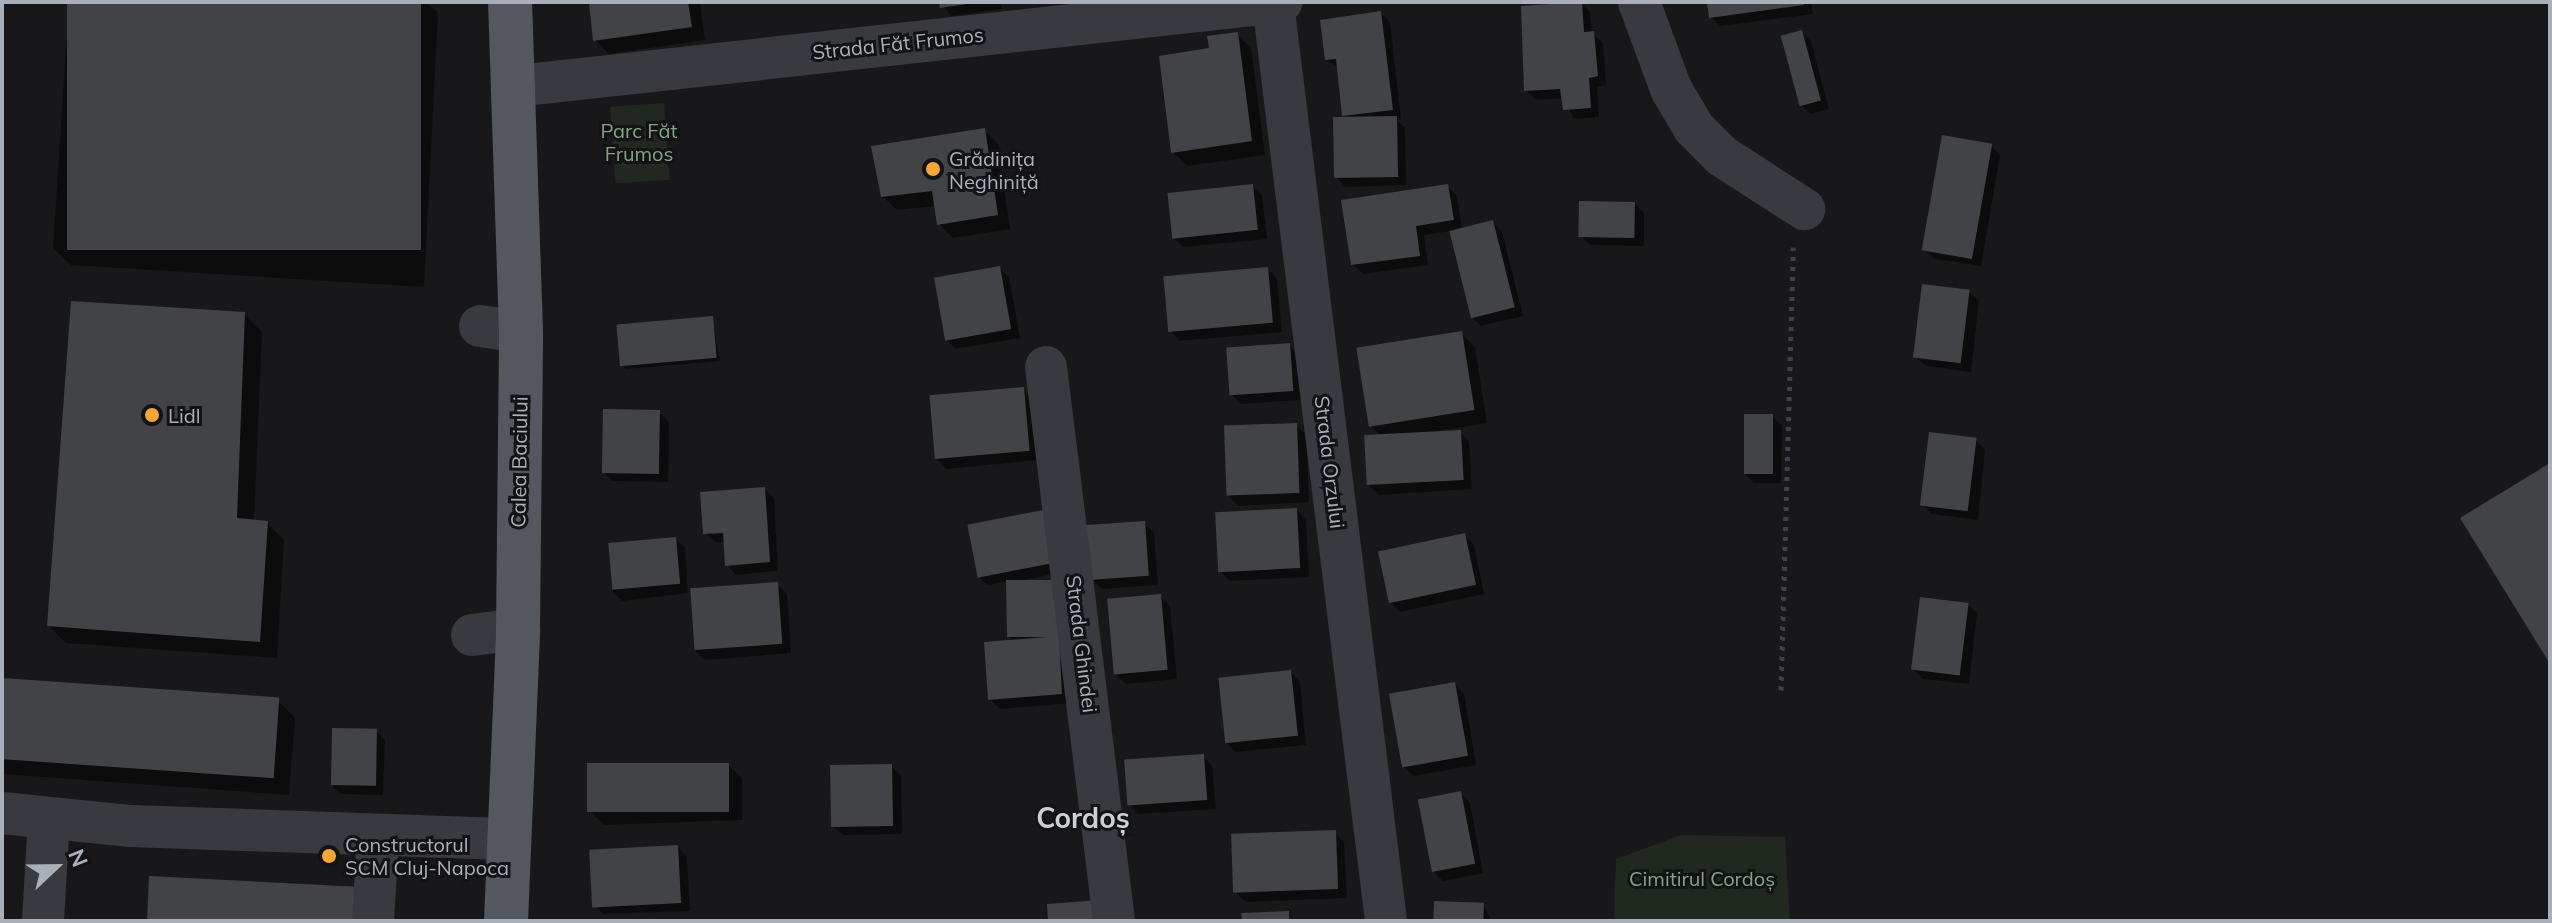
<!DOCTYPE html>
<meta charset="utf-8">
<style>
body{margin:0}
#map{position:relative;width:2552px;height:923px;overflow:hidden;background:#18181a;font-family:Mulish,sans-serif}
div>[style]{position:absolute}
.green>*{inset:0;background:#202820;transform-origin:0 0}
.shadow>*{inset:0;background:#0007}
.building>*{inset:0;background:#424347;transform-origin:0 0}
.path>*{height:5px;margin-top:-2.5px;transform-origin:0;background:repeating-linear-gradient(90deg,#3f4146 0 4px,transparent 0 10px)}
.minor>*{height:42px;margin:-21px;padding:0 21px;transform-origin:21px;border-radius:21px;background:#393a3f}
.major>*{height:44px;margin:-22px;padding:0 22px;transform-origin:22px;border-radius:22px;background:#55575e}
.dots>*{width:22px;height:22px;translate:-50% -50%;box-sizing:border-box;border:4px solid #131315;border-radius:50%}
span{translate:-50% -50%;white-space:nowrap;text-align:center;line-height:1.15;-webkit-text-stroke:6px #131315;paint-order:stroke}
.street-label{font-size:20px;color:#aab0ba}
.park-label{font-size:20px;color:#81a581}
.poi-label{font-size:20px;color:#aab0ba}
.left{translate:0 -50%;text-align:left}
.district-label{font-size:28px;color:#cbcfd6;font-weight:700}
.frame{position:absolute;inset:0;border:4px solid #aab0ba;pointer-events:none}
.north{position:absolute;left:16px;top:827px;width:80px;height:80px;-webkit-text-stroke:6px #131315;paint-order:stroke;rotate:68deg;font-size:22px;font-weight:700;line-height:32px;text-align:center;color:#aab0ba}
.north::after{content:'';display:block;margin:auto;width:28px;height:36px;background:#aab0ba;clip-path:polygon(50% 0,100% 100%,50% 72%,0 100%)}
</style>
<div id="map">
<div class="green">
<div style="left:664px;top:103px;width:77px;height:54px;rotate:86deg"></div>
<div style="clip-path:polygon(1681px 835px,1785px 837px,1790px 921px,1614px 921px,1616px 859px)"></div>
</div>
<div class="shadow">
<div style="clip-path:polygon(69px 2px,427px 2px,438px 13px,424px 287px,71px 265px,53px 248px)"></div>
<div style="clip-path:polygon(591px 2px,700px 2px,705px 40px,609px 54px,595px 40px)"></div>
<div style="clip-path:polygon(941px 2px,1001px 2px,1002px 9px,951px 16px)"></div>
<div style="clip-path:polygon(1709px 2px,1811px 2px,1813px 14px,1720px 26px,1711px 17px)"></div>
<div style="clip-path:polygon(1581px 3px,1590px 12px,1592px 33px,1603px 43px,1606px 85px,1597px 87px,1599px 117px,1574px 119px,1563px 98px,1536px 100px,1526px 90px)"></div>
<div style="clip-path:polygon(1381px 13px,1390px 22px,1401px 119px,1397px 120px,1405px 128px,1406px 185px,1345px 187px,1336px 177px,1348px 119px,1339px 68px,1326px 59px)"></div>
<div style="clip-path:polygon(1802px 32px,1811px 41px,1829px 109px,1811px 114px,1801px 105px)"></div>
<div style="clip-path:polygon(1237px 34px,1251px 48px,1265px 155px,1187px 166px,1173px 152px,1212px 49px)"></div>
<div style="clip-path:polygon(984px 130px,998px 144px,1010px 229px,953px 238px,939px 224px,936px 206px,897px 210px,883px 197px)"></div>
<div style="clip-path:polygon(1991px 146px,2000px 155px,1981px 266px,1934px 259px,1925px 249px)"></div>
<div style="clip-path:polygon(1253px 186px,1262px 195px,1267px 239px,1183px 247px,1174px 238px)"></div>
<div style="clip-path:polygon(1447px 186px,1457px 195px,1462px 230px,1493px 222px,1502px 232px,1523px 316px,1481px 326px,1472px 317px,1451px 231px,1424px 235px,1428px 265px,1363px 274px,1353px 265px)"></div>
<div style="clip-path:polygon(1635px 204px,1644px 213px,1644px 246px,1590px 245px,1581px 236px)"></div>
<div style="clip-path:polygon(999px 268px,1009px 277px,1020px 338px,956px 349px,946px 340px)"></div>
<div style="clip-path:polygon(1268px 269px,1277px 279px,1282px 332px,1180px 341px,1171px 332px)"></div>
<div style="clip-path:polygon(1969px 292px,1979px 301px,1971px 372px,1926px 366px,1916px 357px)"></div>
<div style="clip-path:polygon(244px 314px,262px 332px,254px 522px,267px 523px,284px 540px,277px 658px,66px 643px,49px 626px)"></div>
<div style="clip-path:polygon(712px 318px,720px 361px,626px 369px,621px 364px)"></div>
<div style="clip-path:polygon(1461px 333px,1475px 347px,1487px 423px,1438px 431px,1460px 432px,1469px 442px,1472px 489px,1379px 495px,1369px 486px,1383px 438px,1370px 425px)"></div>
<div style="clip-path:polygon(1289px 345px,1298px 355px,1302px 400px,1241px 404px,1231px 394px)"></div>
<div style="clip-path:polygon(1023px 389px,1032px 398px,1038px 460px,946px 469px,937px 459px)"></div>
<div style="clip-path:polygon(659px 412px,669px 422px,668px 482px,613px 481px,604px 472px)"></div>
<div style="clip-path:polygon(1772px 416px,1782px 426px,1781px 483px,1754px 483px,1745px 474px)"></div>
<div style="clip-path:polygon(1296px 425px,1306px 434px,1309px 502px,1238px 506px,1229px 496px)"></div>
<div style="clip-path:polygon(1976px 440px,1985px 450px,1978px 520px,1932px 514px,1923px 505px)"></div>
<div style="clip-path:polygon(764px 489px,774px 498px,778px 571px,736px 575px,727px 565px,725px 542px,715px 542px,705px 533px)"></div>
<div style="clip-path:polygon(1297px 510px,1306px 520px,1309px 577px,1230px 581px,1221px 572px)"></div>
<div style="clip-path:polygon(1052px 522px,1061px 572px,1017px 582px,1055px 582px,1071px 703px,1000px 709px,990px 699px,1014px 641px,1009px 636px,1008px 581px,988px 585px,978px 576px)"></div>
<div style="clip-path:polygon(1144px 523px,1154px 533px,1158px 585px,1102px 589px,1092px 580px)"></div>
<div style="clip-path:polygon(1464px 535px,1474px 545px,1484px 594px,1400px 612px,1390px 602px)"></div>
<div style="clip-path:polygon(676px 539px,685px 548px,688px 593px,622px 601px,612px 591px)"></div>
<div style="clip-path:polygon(777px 584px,787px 594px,791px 653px,705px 660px,695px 651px)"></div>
<div style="clip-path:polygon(1160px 596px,1170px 606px,1177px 679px,1126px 684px,1116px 675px)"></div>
<div style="clip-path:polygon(1968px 604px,1977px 614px,1969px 684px,1923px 679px,1914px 670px)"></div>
<div style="clip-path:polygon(1291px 672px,1300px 682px,1306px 745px,1235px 752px,1226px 742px)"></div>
<div style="clip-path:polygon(2px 680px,278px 701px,295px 718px,289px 795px,2px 774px)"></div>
<div style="clip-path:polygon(1454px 684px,1464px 694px,1476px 765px,1414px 776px,1404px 767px)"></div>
<div style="clip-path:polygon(376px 731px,385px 740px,383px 795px,341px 794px,331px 784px)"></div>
<div style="clip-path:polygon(1203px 756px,1212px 766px,1216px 809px,1138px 814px,1129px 804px)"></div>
<div style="clip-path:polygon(728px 765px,742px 778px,742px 820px,604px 825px,590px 811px)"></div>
<div style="clip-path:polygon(891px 766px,901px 775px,902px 834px,843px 835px,833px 826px)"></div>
<div style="clip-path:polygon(1460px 793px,1470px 803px,1483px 873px,1443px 881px,1433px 871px)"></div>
<div style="clip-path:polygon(1335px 832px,1344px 842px,1347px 898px,1246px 902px,1236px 893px)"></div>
<div style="clip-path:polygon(678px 847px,687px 857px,690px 911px,603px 914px,594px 905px)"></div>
<div style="clip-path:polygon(1483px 905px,1492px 921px,1436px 921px)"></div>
</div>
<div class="building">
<div style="left:67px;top:2px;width:354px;height:248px"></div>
<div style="clip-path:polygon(589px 2px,688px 2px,692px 27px,593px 41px)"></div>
<div style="clip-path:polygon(939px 2px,966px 2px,967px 4px,940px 8px)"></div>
<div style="clip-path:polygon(1582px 2px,1584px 32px,1594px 31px,1598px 76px,1589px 78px,1591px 108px,1563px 110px,1560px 89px,1524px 91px,1521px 6px)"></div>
<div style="clip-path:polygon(1707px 2px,1804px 2px,1804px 5px,1709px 18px)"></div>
<div style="clip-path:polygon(1381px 11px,1393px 110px,1342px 116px,1336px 59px,1325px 60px,1320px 20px)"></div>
<div style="left:1802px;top:30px;width:73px;height:22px;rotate:75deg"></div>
<div style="clip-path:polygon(1238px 32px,1252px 141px,1171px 153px,1159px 56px,1209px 48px,1207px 36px)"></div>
<div style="left:1397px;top:116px;width:61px;height:64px;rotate:89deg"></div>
<div style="clip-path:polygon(985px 128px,998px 215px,937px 225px,932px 191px,881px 197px,871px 146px)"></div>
<div style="left:1942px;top:135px;width:51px;height:117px;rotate:10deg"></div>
<div style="left:1253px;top:184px;width:46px;height:86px;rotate:84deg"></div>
<div style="clip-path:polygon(1448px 184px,1454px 220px,1416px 226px,1420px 256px,1351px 265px,1341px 200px)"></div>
<div style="left:1579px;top:201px;width:56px;height:36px;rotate:1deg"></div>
<div style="left:1493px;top:220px;width:90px;height:45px;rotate:76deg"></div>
<div style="left:1000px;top:266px;width:64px;height:67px;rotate:80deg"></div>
<div style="left:1268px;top:267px;width:56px;height:105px;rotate:85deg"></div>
<div style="left:1922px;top:284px;width:48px;height:74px;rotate:7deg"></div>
<div style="clip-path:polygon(71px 301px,245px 312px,237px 518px,268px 521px,260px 642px,47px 626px)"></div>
<div style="left:713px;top:316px;width:42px;height:97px;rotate:85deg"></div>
<div style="left:1462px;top:331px;width:80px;height:107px;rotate:81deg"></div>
<div style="left:1290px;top:343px;width:48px;height:64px;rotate:86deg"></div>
<div style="left:1024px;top:387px;width:64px;height:95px;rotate:85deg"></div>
<div style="left:603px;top:409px;width:57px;height:64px;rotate:1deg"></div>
<div style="left:1744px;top:414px;width:29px;height:60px"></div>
<div style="left:1297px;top:423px;width:70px;height:73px;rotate:88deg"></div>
<div style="left:1461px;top:430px;width:50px;height:97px;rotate:87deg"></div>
<div style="left:1929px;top:432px;width:48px;height:74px;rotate:7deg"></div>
<div style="clip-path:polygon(2550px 463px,2550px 664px,2460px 518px)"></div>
<div style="clip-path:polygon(765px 487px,770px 562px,725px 566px,723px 533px,703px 534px,700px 492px)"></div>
<div style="left:1297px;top:508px;width:60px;height:82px;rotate:87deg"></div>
<div style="left:1043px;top:510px;width:54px;height:77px;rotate:79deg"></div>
<div style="left:1145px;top:521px;width:55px;height:59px;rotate:86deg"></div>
<div style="left:1465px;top:533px;width:53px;height:89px;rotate:78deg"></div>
<div style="left:676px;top:537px;width:47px;height:68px;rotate:85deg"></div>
<div style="clip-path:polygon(1006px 580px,1056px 580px,1062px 694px,988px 700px,984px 642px,1047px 637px,1007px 637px)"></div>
<div style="left:778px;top:582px;width:62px;height:88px;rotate:86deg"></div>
<div style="left:1161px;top:594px;width:76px;height:54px;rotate:85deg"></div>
<div style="left:1920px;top:597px;width:49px;height:73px;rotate:7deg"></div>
<div style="left:1291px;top:670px;width:66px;height:73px;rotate:84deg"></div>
<div style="left:2px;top:678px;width:278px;height:81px;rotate:4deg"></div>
<div style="left:1455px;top:682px;width:75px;height:67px;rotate:80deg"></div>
<div style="left:332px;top:728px;width:45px;height:57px;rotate:1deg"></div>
<div style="left:1204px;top:754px;width:46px;height:80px;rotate:86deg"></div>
<div style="left:587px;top:763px;width:142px;height:49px"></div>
<div style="left:892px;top:764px;width:62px;height:62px;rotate:89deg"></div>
<div style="left:1461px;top:791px;width:74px;height:44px;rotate:79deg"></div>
<div style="left:1336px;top:830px;width:59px;height:105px;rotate:88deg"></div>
<div style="left:678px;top:845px;width:58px;height:89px;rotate:87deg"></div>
<div style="clip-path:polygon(149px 876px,362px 887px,360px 921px,147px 921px)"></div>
<div style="clip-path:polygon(1101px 900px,1103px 921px,1048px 921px,1047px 904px)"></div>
<div style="left:1434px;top:901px;width:50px;height:20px;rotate:2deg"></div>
<div style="clip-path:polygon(1289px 911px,1289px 921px,1242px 921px,1241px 913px)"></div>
</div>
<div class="path">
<div style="left:1781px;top:690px;width:443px;rotate:-88.4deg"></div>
</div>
<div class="minor">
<div style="left:1639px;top:2px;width:93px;rotate:69.8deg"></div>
<div style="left:1671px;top:89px;width:45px;rotate:59.5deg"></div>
<div style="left:1694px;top:128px;width:40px;rotate:45deg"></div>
<div style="left:1722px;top:156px;width:98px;rotate:32.9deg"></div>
<div style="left:1273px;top:3px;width:925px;rotate:82.98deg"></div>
<div style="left:516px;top:86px;width:770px;rotate:-6.27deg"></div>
<div style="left:480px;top:326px;width:41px;rotate:8.3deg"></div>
<div style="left:1046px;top:367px;width:558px;rotate:83deg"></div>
<div style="left:472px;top:635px;width:46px;rotate:-7.4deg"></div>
<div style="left:2px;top:813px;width:130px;rotate:5.8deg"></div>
<div style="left:131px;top:826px;width:379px;rotate:2deg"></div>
<div style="left:43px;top:921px;width:103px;rotate:-86.7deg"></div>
<div style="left:373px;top:921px;width:83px;rotate:-86.6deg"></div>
</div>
<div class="major">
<div style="left:506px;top:921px;width:292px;rotate:-87.6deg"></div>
<div style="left:518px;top:629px;width:297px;rotate:-89.4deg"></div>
<div style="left:521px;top:332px;width:330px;rotate:-91.9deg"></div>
</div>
<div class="dots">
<div style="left:933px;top:169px;background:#f3a736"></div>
<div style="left:152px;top:415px;background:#f3a736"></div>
<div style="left:329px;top:856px;background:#f3a736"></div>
</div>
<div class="street-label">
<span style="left:898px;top:43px;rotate:-6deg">Strada Făt Frumos</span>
<span style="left:519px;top:462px;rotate:-89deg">Calea Baciului</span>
<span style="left:1330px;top:462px;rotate:83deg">Strada Orzului</span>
<span style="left:1082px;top:644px;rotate:83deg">Strada Ghindei</span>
</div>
<div class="park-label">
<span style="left:639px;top:142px">Parc Făt<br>Frumos</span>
<span style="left:1702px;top:878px">Cimitirul Cordoș</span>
</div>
<div class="poi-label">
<span class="left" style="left:949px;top:170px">Grădinița<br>Neghiniță</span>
<span class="left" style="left:168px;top:415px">Lidl</span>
<span class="left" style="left:345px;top:856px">Constructorul<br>SCM Cluj-Napoca</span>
</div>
<div class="district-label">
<span style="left:1083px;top:818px">Cordoș</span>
</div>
<div class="frame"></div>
<div class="north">N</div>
</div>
